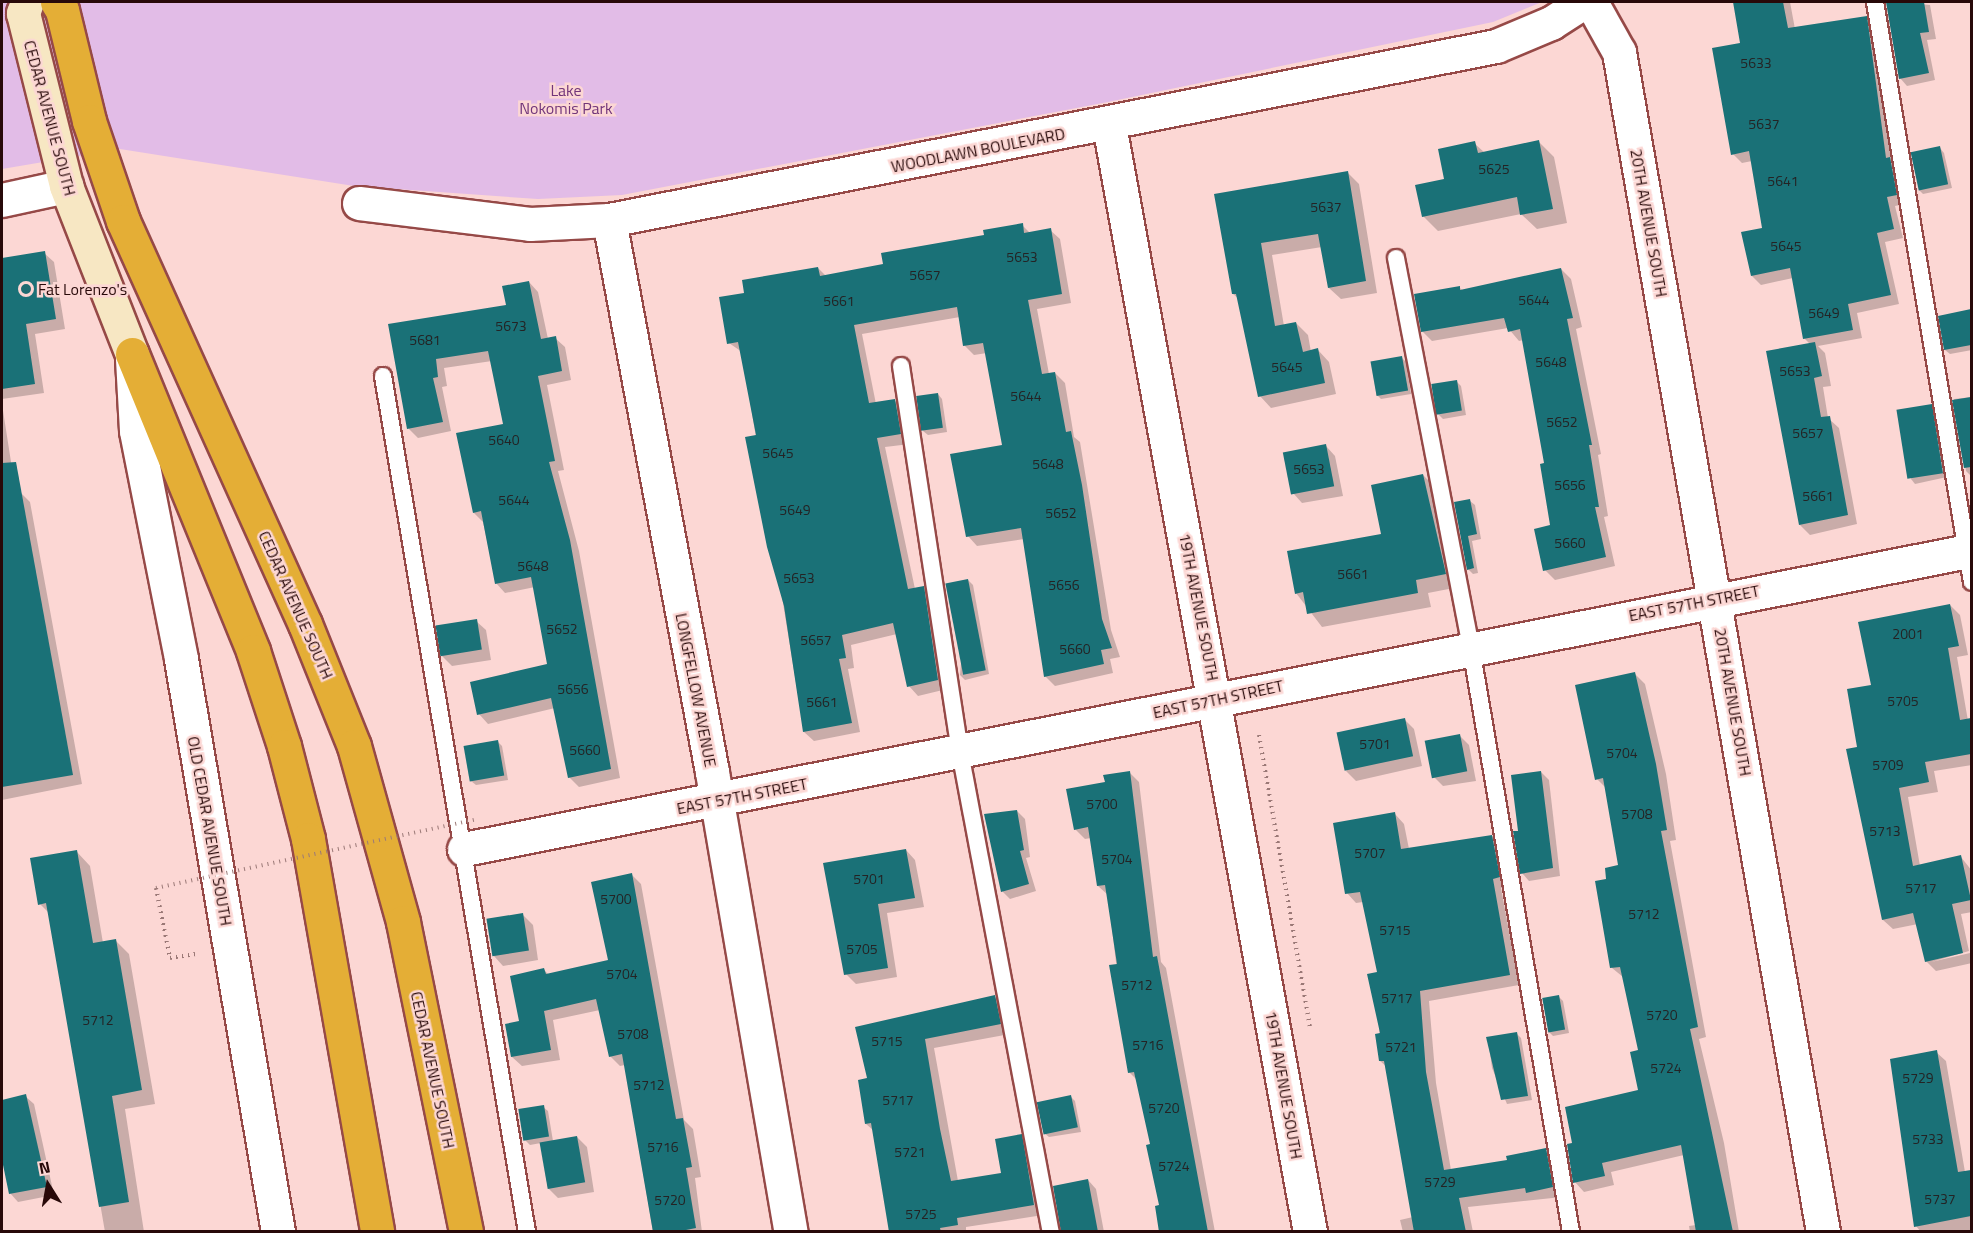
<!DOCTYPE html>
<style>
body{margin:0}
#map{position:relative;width:1973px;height:1233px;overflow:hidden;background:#fcd7d4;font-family:"Titillium Web",sans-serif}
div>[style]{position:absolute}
.green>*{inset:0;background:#e2bce7}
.shadow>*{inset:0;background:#0003}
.building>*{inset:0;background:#1a7177;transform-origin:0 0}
.path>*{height:4px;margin-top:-2px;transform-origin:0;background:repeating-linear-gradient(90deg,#9a7876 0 1.5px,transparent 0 6px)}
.roads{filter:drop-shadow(2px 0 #964947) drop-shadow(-2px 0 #964947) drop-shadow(0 2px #964947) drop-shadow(0 -2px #964947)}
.service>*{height:16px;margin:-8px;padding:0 8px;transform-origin:8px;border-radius:8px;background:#fff}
.minor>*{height:33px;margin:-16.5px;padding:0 16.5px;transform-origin:16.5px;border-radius:16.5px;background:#fff}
.tertiary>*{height:33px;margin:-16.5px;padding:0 16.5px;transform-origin:16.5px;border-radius:16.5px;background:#fff}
.secondary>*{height:33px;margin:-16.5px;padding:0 16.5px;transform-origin:16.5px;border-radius:16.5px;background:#f7e7c3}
.motorway>*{height:33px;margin:-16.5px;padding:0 16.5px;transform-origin:16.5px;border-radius:16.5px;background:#e4ae36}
.path-bridge>*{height:4px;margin-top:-2px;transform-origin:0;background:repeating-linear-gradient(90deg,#9a7876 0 1.5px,transparent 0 6px)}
.dots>*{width:16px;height:16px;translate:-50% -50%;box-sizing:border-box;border:3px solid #fcd7d4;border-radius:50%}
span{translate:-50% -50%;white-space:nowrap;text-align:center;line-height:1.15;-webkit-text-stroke:5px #fcd7d4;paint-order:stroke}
.number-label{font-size:14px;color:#242324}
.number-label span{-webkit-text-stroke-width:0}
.park-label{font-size:16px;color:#72357a}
.street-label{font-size:16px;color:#280909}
.poi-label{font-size:16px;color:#280909}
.left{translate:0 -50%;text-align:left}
.frame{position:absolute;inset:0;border:3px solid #280909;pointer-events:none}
.north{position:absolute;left:18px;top:1155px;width:60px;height:60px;-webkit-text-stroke:4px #fcd7d4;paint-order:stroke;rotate:349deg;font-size:16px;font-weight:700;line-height:24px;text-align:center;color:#280909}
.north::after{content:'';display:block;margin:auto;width:21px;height:27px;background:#280909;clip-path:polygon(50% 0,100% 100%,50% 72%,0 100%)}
</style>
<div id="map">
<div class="green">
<div style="clip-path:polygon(2px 2px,1542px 2px,1493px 22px,1108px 102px,622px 195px,538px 199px,354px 186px,120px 149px,2px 169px)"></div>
</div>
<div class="shadow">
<div style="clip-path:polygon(1734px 2px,1790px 2px,1795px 29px,1866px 17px,1875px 26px,1905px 204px,1895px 206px,1903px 238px,1885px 242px,1899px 304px,1857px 313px,1862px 338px,1818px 346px,1825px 353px,1831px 386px,1823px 387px,1828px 418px,1839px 428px,1857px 524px,1810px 535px,1800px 525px,1810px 344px,1804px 338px,1793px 278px,1761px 285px,1752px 276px,1764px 229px,1752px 161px,1742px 163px,1733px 154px,1742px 44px)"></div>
<div style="clip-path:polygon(1900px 2px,1930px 5px,1936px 39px,1927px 40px,1935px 80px,1907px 86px,1900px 78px,1887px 4px)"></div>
<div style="clip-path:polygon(1539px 142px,1554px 157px,1567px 223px,1537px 229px,1521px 214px,1438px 231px,1423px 216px,1474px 143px,1485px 153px)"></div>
<div style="clip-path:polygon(1940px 148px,1944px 153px,1952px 188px,1923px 194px,1919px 190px)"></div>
<div style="clip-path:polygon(1347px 172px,1359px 184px,1377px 293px,1341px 299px,1329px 288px,1322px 247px,1272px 255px,1284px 326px,1296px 323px,1308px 335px,1311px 352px,1318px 350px,1329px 362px,1336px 394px,1271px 408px,1260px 396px,1239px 299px,1233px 294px,1216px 195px)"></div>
<div style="clip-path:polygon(1022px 225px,1030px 233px,1050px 230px,1060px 239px,1071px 303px,1037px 309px,1049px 374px,1055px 373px,1065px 383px,1074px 437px,1080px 442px,1111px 630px,1120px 657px,1110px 659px,1113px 673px,1055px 686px,1045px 676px,1024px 539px,977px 546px,968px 536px,1004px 446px,987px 353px,974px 355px,964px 345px,960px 317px,862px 334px,876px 404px,895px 401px,905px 410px,910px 444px,885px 447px,915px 589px,924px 588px,933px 597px,947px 689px,918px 696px,909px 686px,897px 634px,851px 645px,854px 668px,848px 669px,860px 732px,814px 741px,804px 732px,742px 352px,729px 343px,746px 294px,818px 268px,826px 276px,885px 265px)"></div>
<div style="clip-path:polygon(44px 253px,54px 262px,65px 329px,35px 334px,44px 393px,2px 399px,2px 260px)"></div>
<div style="clip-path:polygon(1561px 269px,1571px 279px,1582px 327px,1576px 329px,1601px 454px,1598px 455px,1608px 516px,1604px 517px,1615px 566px,1555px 580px,1545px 570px,1552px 527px,1546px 465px,1524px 340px,1519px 341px,1508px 328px,1432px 341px,1422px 331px,1459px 287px,1463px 291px)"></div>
<div style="clip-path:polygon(529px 282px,538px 292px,548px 339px,555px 338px,565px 347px,571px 380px,547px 385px,564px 470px,558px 471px,579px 551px,620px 778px,579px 787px,569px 777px,555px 708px,488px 724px,479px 714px,549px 665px,535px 587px,505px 593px,496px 583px,483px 522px,474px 513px,505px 425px,492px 361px,444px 368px,447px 386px,442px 387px,451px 431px,418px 438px,409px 429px,390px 326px,508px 307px)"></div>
<div style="clip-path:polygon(1971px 311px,1972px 350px,1950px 354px,1945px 350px,1940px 318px)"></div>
<div style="clip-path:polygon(1401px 357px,1406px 362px,1411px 394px,1381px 399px,1376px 394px)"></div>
<div style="clip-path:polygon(1456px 381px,1461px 386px,1466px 415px,1443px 419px,1438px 414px)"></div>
<div style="clip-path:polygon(938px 394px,942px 399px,947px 432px,928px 435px,923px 431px)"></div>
<div style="clip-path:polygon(1972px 397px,1972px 477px,1966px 471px,1954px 399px)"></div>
<div style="clip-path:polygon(2px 404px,16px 494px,21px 493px,30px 502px,82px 784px,2px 800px)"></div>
<div style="clip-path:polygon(1931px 405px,1936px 410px,1947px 477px,1915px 484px,1911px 479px)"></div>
<div style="clip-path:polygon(1326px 446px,1335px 456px,1343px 496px,1302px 503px,1293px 493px)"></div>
<div style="clip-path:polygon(1423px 475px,1437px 489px,1459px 587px,1428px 593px,1431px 607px,1322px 627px,1296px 593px,1383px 535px)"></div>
<div style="clip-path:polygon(1470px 501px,1475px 505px,1481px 539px,1472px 541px,1478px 573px,1473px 574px,1468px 569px,1455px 503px)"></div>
<div style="clip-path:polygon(968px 580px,973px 585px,989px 674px,965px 680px,960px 675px)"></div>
<div style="clip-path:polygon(1950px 605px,1960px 615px,1968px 655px,1957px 657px,1968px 721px,1972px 720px,1972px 765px,1934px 771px,1938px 792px,1908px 797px,1920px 866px,1961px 857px,1972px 871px,1972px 912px,1961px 914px,1969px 951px,1931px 962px,1970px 953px,1972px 963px,1936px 971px,1926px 961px,1918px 924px,1893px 929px,1883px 920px,1858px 748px,1873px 686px)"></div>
<div style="clip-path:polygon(476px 621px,486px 630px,491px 660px,452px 666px,442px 656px)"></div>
<div style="clip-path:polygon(1635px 674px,1645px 684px,1666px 774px,1676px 840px,1670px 841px,1706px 1037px,1699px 1039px,1724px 1143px,1739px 1232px,1690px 1232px,1689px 1226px,1696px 1225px,1684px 1155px,1611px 1172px,1614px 1185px,1584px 1192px,1575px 1182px,1574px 1144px,1640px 1091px,1639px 1051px,1623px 977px,1612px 968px,1608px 880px,1620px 867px,1607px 789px,1597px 779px)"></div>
<div style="clip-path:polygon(1404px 719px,1414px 729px,1422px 766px,1356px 781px,1346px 771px)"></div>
<div style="clip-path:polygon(1460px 736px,1469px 745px,1476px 781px,1443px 786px,1433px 776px)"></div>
<div style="clip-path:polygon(498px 742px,502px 746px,508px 780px,476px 785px,471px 781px)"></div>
<div style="clip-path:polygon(1129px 772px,1139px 782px,1161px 962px,1166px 968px,1215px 1232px,1160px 1232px,1161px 1206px,1152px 1145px,1138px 1081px,1129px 1072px,1108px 895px,1098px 886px,1091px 838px,1085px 839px,1075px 829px,1106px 783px)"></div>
<div style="clip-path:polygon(1541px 772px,1549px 780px,1560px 876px,1529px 881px,1522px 873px,1520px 832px)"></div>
<div style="clip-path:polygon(1017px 811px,1025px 819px,1030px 857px,1026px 858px,1036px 891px,1010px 899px,1003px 892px,986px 816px)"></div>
<div style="clip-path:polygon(1395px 814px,1404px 824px,1409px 849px,1492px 836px,1502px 846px,1508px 887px,1501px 888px,1519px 985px,1429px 1001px,1436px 1083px,1451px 1170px,1509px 1162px,1546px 1150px,1555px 1160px,1562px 1197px,1468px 1207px,1473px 1232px,1403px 1232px,1400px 1220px,1413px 1217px,1387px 1067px,1380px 1061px,1378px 973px,1363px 902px,1356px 903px,1347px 893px)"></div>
<div style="clip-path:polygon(906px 850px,915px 860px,924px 907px,887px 913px,897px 977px,856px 984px,846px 974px,825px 864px)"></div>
<div style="clip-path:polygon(77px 852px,90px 866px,103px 943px,116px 941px,129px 954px,155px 1104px,125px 1109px,144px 1232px,105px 1232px,50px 914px,40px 904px)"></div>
<div style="clip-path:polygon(631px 874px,641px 884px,684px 1120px,693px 1129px,701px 1177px,695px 1178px,702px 1232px,653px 1232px,625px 1065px,620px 1066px,610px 1056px,600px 1010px,553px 1020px,560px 1060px,522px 1066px,512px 1057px,521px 1022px,544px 970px,549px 975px,609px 961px)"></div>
<div style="clip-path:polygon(523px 915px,533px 925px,538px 960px,503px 966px,494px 956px)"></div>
<div style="clip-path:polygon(995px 997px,1005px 1007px,1010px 1034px,934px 1048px,958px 1181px,1003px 1174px,1021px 1136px,1031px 1145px,1043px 1215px,966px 1227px,966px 1232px,892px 1232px,873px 1130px,866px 1124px,869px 1080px,857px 1028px)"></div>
<div style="clip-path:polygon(1559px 997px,1563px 1001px,1569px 1033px,1553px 1036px,1549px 1032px,1543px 999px)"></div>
<div style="clip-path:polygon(1517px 1034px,1521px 1038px,1532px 1100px,1507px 1104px,1492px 1068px,1488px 1038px)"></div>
<div style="clip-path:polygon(1936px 1052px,1946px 1061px,1965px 1172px,1972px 1171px,1972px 1232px,1921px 1232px,1916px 1226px)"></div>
<div style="clip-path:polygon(25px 1096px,34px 1104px,54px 1195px,18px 1202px,10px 1193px,2px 1151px,2px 1101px)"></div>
<div style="clip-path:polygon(1071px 1097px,1075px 1101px,1081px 1132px,1049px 1137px,1044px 1133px)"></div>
<div style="clip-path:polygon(543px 1107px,548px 1111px,553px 1141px,577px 1137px,587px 1147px,594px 1192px,558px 1198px,548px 1188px,541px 1143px,530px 1145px,525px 1140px)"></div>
<div style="clip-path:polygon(1088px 1180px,1096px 1189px,1104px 1232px,1063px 1232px)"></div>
</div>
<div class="building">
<div style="clip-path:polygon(1733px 2px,1783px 2px,1788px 28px,1867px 16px,1886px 158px,1890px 157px,1897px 195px,1887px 197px,1894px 229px,1877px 233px,1891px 295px,1848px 304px,1853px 330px,1803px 339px,1790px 268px,1751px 276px,1741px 232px,1762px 228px,1749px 151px,1731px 155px,1712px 48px,1740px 43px)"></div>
<div style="clip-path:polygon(1886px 2px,1924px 2px,1929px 32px,1920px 33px,1929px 73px,1899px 79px)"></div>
<div style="clip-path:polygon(1539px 140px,1553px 209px,1520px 215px,1517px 197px,1422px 217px,1415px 185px,1444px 179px,1438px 149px,1475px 141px,1478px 153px)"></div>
<div style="left:1940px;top:146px;width:39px;height:30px;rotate:78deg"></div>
<div style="clip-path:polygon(1348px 171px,1366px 281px,1328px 288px,1318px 234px,1261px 243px,1275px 326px,1296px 322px,1303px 352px,1318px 348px,1325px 383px,1258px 397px,1236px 294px,1232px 294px,1214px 194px)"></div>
<div style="clip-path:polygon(1023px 223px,1024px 233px,1051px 228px,1062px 294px,1028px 300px,1042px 374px,1055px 372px,1066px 432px,1071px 431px,1082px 485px,1102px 619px,1112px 648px,1101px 650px,1104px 664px,1044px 677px,1021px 528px,966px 537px,950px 454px,1002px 445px,983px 343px,963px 346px,957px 307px,854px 325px,869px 403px,895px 399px,901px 434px,877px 438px,908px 589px,924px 586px,938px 680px,907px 687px,893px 623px,842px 635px,846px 658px,839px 659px,852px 723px,803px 732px,784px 606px,767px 547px,745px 437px,756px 435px,738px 342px,727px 344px,719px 297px,744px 293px,742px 280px,818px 267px,820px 276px,883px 264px,881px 253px,984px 235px,983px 230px)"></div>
<div style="clip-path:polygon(45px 251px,56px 319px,26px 324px,35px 384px,2px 389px,2px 258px)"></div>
<div style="clip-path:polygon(1561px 268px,1573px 318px,1567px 319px,1592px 445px,1589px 445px,1599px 507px,1595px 507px,1606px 557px,1543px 571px,1534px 529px,1550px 525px,1540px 464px,1544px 463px,1520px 329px,1508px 332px,1504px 318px,1421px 332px,1414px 294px,1460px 286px,1460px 290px)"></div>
<div style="clip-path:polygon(529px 281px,541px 339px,556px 336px,562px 371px,538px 376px,555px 461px,549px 462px,570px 540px,611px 769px,568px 778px,551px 698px,477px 715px,470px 682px,547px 664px,531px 577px,495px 584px,481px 511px,473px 513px,456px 433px,503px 424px,488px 351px,436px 359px,438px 377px,433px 378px,443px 422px,407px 429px,388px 324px,506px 305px,502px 286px)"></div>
<div style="clip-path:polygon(1971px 309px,1971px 345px,1944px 350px,1938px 316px)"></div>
<div style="clip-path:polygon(1815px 342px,1822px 376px,1814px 378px,1821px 417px,1830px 416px,1848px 515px,1799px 525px,1766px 351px)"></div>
<div style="left:1402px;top:356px;width:35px;height:32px;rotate:80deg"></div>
<div style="left:1457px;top:380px;width:31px;height:26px;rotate:81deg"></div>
<div style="left:938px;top:393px;width:35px;height:22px;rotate:82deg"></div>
<div style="clip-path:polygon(1971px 397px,1971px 467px,1964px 468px,1952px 400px)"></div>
<div style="left:1932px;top:404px;width:70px;height:36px;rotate:81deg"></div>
<div style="left:1326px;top:444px;width:43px;height:44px;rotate:79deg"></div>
<div style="clip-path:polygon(16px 462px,73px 775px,2px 787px,2px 463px)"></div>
<div style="clip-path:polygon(1423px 474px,1446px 574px,1416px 580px,1418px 593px,1307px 614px,1303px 592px,1295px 594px,1287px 551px,1381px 534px,1371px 485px)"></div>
<div style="clip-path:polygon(1470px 499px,1477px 534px,1468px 536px,1474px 568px,1467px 570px,1454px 502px)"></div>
<div style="left:968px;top:579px;width:93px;height:23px;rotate:79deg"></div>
<div style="clip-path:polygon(1950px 604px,1959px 646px,1948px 648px,1960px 720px,1971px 718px,1971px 754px,1925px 762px,1929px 782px,1899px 788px,1913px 866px,1961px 855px,1971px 900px,1952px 904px,1963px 953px,1925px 962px,1913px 913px,1882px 920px,1846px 749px,1857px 747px,1847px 689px,1871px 685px,1858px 622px)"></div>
<div style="left:477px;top:619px;width:31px;height:42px;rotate:81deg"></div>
<div style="clip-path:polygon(1635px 672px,1656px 764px,1667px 830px,1661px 831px,1698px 1027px,1690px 1029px,1733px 1232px,1696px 1232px,1681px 1145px,1602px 1163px,1605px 1176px,1573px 1183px,1567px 1144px,1572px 1143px,1565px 1107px,1638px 1090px,1630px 1052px,1638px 1050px,1620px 967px,1610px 968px,1595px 881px,1606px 879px,1605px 868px,1618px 865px,1603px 778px,1595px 780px,1575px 685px)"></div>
<div style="left:1405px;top:718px;width:39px;height:70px;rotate:78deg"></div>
<div style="left:1460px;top:734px;width:38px;height:36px;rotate:79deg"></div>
<div style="left:498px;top:740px;width:36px;height:35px;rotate:80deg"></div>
<div style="clip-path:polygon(1130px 771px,1153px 957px,1157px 956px,1208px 1232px,1159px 1232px,1155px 1206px,1159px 1205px,1146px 1145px,1150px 1144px,1134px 1072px,1128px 1073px,1109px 965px,1117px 964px,1105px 885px,1097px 886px,1088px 827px,1074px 830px,1066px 789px,1105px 782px,1103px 775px)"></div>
<div style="clip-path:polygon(1541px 771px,1553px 868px,1520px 874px,1513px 831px,1518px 831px,1511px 775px)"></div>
<div style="clip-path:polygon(1017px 810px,1024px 850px,1020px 851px,1029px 884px,1001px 892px,984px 814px)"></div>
<div style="clip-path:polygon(1395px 812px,1401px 849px,1492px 835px,1500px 877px,1493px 879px,1510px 975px,1420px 991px,1426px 1072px,1444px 1170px,1507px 1160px,1506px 1156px,1546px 1148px,1553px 1187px,1526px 1193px,1525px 1188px,1459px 1198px,1466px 1232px,1414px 1232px,1384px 1061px,1379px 1061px,1375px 1034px,1380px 1033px,1367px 974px,1377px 972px,1360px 892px,1345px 894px,1333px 823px)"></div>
<div style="clip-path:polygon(906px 849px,915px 898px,878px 904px,888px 968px,844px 975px,823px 863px)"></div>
<div style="clip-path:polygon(77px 850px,93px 943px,116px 939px,142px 1090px,112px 1096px,129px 1202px,99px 1207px,46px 903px,38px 905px,30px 858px)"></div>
<div style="clip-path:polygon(632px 873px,676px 1119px,683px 1118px,692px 1167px,686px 1168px,696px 1228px,676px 1232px,653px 1232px,622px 1054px,609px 1057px,596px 999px,544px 1011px,551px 1050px,511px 1057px,505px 1024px,519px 1021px,510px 976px,544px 968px,546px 974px,608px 960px,591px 882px)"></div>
<div style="left:523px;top:913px;width:38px;height:37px;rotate:81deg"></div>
<div style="clip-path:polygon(995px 995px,1001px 1024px,925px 1039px,940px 1129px,951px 1181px,1001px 1173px,995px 1139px,1022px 1134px,1034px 1205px,957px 1218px,958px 1225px,940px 1228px,941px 1232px,889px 1232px,871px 1123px,865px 1124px,858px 1080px,867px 1078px,855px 1027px)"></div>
<div style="left:1559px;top:995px;width:35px;height:17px;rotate:80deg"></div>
<div style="clip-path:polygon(1517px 1032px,1528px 1096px,1501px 1100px,1486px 1037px)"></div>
<div style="clip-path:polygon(1937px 1050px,1958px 1172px,1971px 1170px,1971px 1216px,1914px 1227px,1890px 1059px)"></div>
<div style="clip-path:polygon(26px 1094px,47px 1187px,9px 1194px,2px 1160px,2px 1100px)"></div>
<div style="left:1071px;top:1095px;width:33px;height:35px;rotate:78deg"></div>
<div style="left:544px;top:1105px;width:32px;height:26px;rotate:81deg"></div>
<div style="left:577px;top:1136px;width:47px;height:38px;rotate:80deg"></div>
<div style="clip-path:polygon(1088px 1179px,1098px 1232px,1061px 1232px,1053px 1186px)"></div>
</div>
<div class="path">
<div style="left:1259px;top:735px;width:296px;rotate:80.1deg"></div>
<div style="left:156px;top:888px;width:71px;rotate:78.7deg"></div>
<div style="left:170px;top:958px;width:26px;rotate:-9deg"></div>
</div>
<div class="roads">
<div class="service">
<div style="left:1875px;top:2px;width:588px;rotate:80.51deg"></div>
<div style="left:1396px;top:258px;width:397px;rotate:79.1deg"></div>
<div style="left:1471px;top:648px;width:592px;rotate:80.28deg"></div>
<div style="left:901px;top:366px;width:390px;rotate:81.3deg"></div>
<div style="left:960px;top:752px;width:489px;rotate:79.3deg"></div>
<div style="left:383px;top:376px;width:868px;rotate:80.45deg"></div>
</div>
<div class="minor">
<div style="left:1591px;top:2px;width:57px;rotate:60.8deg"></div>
<div style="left:1619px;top:52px;width:1198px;rotate:80.19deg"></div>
<div style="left:1109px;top:125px;width:1125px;rotate:79.71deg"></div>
<div style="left:2px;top:200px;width:66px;rotate:-12.3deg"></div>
<div style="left:359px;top:203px;width:172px;rotate:7deg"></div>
<div style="left:530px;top:224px;width:79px;rotate:-2.9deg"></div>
<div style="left:609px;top:220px;width:904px;rotate:-11.1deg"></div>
<div style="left:1496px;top:46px;width:60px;rotate:-22.7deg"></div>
<div style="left:1551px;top:23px;width:38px;rotate:-33deg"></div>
<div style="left:609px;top:220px;width:562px;rotate:79.43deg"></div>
<div style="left:712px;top:772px;width:467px;rotate:80.3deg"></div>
<div style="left:464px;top:849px;width:1537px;rotate:-11.21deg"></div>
</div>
<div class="tertiary">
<div style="left:132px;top:359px;width:72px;rotate:86.8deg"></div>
<div style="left:136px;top:431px;width:232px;rotate:78.8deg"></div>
<div style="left:181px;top:659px;width:581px;rotate:80.39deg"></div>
</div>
<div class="secondary">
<div style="left:27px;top:2px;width:12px;rotate:110deg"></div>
<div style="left:23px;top:13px;width:178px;rotate:76deg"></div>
<div style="left:66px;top:186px;width:180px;rotate:68.6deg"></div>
</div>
<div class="motorway">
<div style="left:57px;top:2px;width:9px;rotate:58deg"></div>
<div style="left:62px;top:10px;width:114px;rotate:76.3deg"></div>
<div style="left:89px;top:121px;width:106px;rotate:71.2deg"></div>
<div style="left:123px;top:221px;width:442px;rotate:65.7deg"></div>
<div style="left:305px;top:624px;width:131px;rotate:68.1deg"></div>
<div style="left:354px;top:746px;width:183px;rotate:74.4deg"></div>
<div style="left:403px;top:922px;width:316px;rotate:78.5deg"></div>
<div style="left:132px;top:354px;width:321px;rotate:67.8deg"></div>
<div style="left:253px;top:651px;width:100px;rotate:71.9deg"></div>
<div style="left:284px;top:746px;width:96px;rotate:75.5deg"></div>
<div style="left:308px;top:839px;width:399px;rotate:80deg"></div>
</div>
</div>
<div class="path-bridge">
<div style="left:156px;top:888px;width:325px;rotate:-12.1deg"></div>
</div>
<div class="dots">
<div style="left:26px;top:289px;background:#1f6b71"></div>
</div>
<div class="number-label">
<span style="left:1756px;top:63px">5633</span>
<span style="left:1764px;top:124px">5637</span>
<span style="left:1494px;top:169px">5625</span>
<span style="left:1783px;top:181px">5641</span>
<span style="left:1326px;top:207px">5637</span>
<span style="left:1786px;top:246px">5645</span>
<span style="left:1022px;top:257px">5653</span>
<span style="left:925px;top:275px">5657</span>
<span style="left:1534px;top:300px">5644</span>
<span style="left:839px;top:301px">5661</span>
<span style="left:1824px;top:313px">5649</span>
<span style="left:511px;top:326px">5673</span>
<span style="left:425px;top:340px">5681</span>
<span style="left:1551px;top:362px">5648</span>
<span style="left:1287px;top:367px">5645</span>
<span style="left:1795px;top:371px">5653</span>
<span style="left:1026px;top:396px">5644</span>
<span style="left:1562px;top:422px">5652</span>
<span style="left:1808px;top:433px">5657</span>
<span style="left:504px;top:440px">5640</span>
<span style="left:778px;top:453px">5645</span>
<span style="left:1048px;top:464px">5648</span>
<span style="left:1309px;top:469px">5653</span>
<span style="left:1570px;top:485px">5656</span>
<span style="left:1818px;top:496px">5661</span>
<span style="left:514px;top:500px">5644</span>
<span style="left:795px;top:510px">5649</span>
<span style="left:1061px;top:513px">5652</span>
<span style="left:1570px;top:543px">5660</span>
<span style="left:533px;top:566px">5648</span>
<span style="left:1353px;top:574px">5661</span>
<span style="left:799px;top:578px">5653</span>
<span style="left:1064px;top:585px">5656</span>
<span style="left:562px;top:629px">5652</span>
<span style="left:1908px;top:634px">2001</span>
<span style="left:816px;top:640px">5657</span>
<span style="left:1075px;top:649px">5660</span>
<span style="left:573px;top:689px">5656</span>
<span style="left:1903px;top:701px">5705</span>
<span style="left:822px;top:702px">5661</span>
<span style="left:1375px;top:744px">5701</span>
<span style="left:585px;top:750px">5660</span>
<span style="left:1622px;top:753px">5704</span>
<span style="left:1888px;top:765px">5709</span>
<span style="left:1102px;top:804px">5700</span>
<span style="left:1637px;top:814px">5708</span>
<span style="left:1885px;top:831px">5713</span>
<span style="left:1370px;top:853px">5707</span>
<span style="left:1117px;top:859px">5704</span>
<span style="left:869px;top:879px">5701</span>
<span style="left:1921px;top:888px">5717</span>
<span style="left:616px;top:899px">5700</span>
<span style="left:1644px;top:914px">5712</span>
<span style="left:1395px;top:930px">5715</span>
<span style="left:862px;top:949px">5705</span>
<span style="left:622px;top:974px">5704</span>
<span style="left:1137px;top:985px">5712</span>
<span style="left:1397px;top:998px">5717</span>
<span style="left:1662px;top:1015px">5720</span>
<span style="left:98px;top:1020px">5712</span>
<span style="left:633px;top:1034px">5708</span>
<span style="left:887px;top:1041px">5715</span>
<span style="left:1148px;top:1045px">5716</span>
<span style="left:1401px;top:1047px">5721</span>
<span style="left:1666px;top:1068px">5724</span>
<span style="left:1918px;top:1078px">5729</span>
<span style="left:649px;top:1085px">5712</span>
<span style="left:898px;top:1100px">5717</span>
<span style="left:1164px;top:1108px">5720</span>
<span style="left:1928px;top:1139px">5733</span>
<span style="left:663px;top:1147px">5716</span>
<span style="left:910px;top:1152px">5721</span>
<span style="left:1174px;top:1166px">5724</span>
<span style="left:1440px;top:1182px">5729</span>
<span style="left:1940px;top:1199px">5737</span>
<span style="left:670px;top:1200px">5720</span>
<span style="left:921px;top:1214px">5725</span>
</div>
<div class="park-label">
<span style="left:566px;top:99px">Lake<br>Nokomis Park</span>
</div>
<div class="street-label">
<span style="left:50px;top:118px;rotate:75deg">CEDAR AVENUE SOUTH</span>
<span style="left:978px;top:150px;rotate:-11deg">WOODLAWN BOULEVARD</span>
<span style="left:1649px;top:223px;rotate:80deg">20TH AVENUE SOUTH</span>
<span style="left:1694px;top:603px;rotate:-11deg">EAST 57TH STREET</span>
<span style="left:296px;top:605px;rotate:66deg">CEDAR AVENUE SOUTH</span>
<span style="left:1199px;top:607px;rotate:79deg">19TH AVENUE SOUTH</span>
<span style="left:696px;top:690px;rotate:79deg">LONGFELLOW AVENUE</span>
<span style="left:1218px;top:699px;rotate:-12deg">EAST 57TH STREET</span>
<span style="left:1733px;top:702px;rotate:80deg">20TH AVENUE SOUTH</span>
<span style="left:742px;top:796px;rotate:-11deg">EAST 57TH STREET</span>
<span style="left:210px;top:831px;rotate:80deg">OLD CEDAR AVENUE SOUTH</span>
<span style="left:433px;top:1070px;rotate:78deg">CEDAR AVENUE SOUTH</span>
<span style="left:1284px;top:1085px;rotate:80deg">19TH AVENUE SOUTH</span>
</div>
<div class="poi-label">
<span class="left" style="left:38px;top:289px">Fat Lorenzo's</span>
</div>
<div class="frame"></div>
<div class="north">N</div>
</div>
